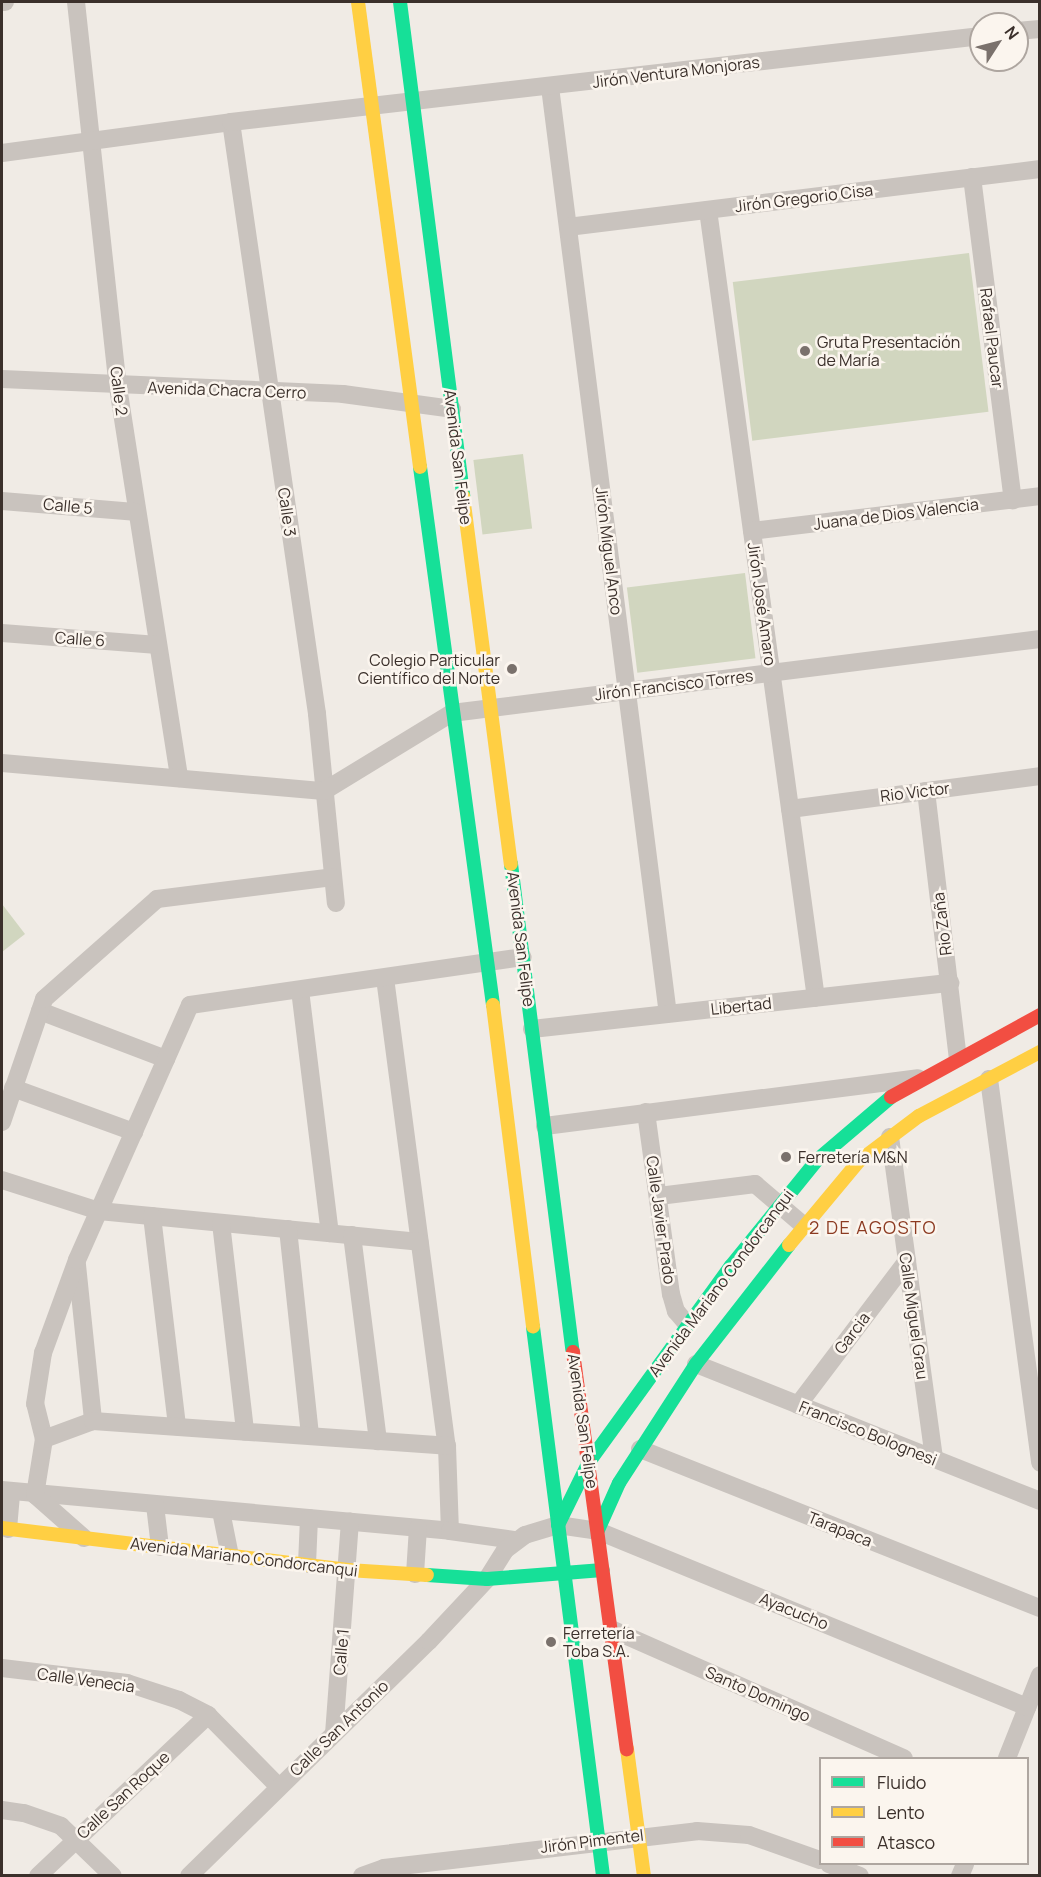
<!DOCTYPE html>
<meta charset="utf-8">
<style>
body{margin:0}
#map{position:relative;width:1041px;height:1877px;overflow:hidden;background:#f0ebe5;font-family:Manrope,sans-serif}
div>[style]{position:absolute}
.green>*{inset:0;background:#d1d6bf;transform-origin:0 0}
.street>*{height:18px;margin:-9px;padding:0 9px;transform-origin:9px;border-radius:9px;background:#c9c3be}
.fast>*{height:14px;margin:-7px;padding:0 7px;transform-origin:7px;border-radius:7px;background:#16e098}
.slow>*{height:14px;margin:-7px;padding:0 7px;transform-origin:7px;border-radius:7px;background:#ffcf43}
.jam>*{height:14px;margin:-7px;padding:0 7px;transform-origin:7px;border-radius:7px;background:#f24e42}
.dots>*{width:16px;height:16px;translate:-50% -50%;box-sizing:border-box;border:3px solid #fbf5ee;border-radius:50%}
span{translate:-50% -50%;white-space:nowrap;text-align:center;line-height:1.15;-webkit-text-stroke:5px #fbf5ee;paint-order:stroke}
.street-label{font-size:16px;color:#3b302b}
.poi-label{font-size:16px;color:#3b302b}
.left{translate:0 -50%;text-align:left}
.right{translate:-100% -50%;text-align:right}
.neighbourhood-label{font-size:18px;color:#8c3b22;letter-spacing:1.5px}
.frame{position:absolute;inset:0;border:3px solid #3b302b;pointer-events:none}
.legend{position:absolute;left:819px;top:1757px;width:210px;height:108px;box-sizing:border-box;background:#fbf5ee;border:2px solid #aea6a0;margin:0;padding:8px 10px;list-style:none;font-size:18px;color:#3b302b}
.legend li{display:flex;align-items:center;gap:12px;height:30px}
.legend b{width:30px;border:2px solid #aea6a0}
.north{position:absolute;left:969px;top:12px;width:60px;height:60px;box-sizing:border-box;background:#fbf5ee;border:2px solid #aea6a0;border-radius:50%;rotate:54deg;font-size:16px;font-weight:700;line-height:24px;text-align:center;color:#3b302b}
.north::after{content:'';display:block;margin:auto;width:21px;height:27px;background:#7a716c;clip-path:polygon(50% 0,100% 100%,50% 72%,0 100%)}
</style>
<div id="map">
<div class="green">
<div style="left:969px;top:253px;width:160px;height:238px;rotate:83deg"></div>
<div style="left:523px;top:454px;width:75px;height:50px;rotate:83deg"></div>
<div style="left:745px;top:573px;width:86px;height:119px;rotate:83deg"></div>
<div style="clip-path:polygon(2px 904px,25px 934px,2px 952px)"></div>
</div>
<div class="street">
<div style="left:2px;top:2px;width:3px"></div>
<div style="left:76px;top:2px;width:387px;rotate:83.8deg"></div>
<div style="left:118px;top:387px;width:396px;rotate:81.1deg"></div>
<div style="left:1017px;top:31px;width:23px;rotate:-5deg"></div>
<div style="left:550px;top:87px;width:934px;rotate:82.75deg"></div>
<div style="left:231px;top:122px;width:598px;rotate:81.73deg"></div>
<div style="left:317px;top:714px;width:190px;rotate:84.3deg"></div>
<div style="left:2px;top:153px;width:231px;rotate:-7.7deg"></div>
<div style="left:231px;top:122px;width:755px;rotate:-6.54deg"></div>
<div style="left:972px;top:177px;width:326px;rotate:82.8deg"></div>
<div style="left:708px;top:210px;width:795px;rotate:82.2deg"></div>
<div style="left:568px;top:227px;width:476px;rotate:-7deg"></div>
<div style="left:2px;top:379px;width:341px;rotate:2.5deg"></div>
<div style="left:343px;top:394px;width:110px;rotate:7.8deg"></div>
<div style="left:2px;top:501px;width:133px;rotate:4.7deg"></div>
<div style="left:752px;top:531px;width:290px;rotate:-6.9deg"></div>
<div style="left:2px;top:633px;width:156px;rotate:4.4deg"></div>
<div style="left:2px;top:763px;width:323px;rotate:5deg"></div>
<div style="left:324px;top:791px;width:150px;rotate:-31.4deg"></div>
<div style="left:452px;top:713px;width:593px;rotate:-7.17deg"></div>
<div style="left:926px;top:791px;width:269px;rotate:83.2deg"></div>
<div style="left:790px;top:809px;width:252px;rotate:-7.5deg"></div>
<div style="left:385px;top:978px;width:472px;rotate:82.5deg"></div>
<div style="left:447px;top:1446px;width:85px;rotate:88deg"></div>
<div style="left:300px;top:990px;width:245px;rotate:83deg"></div>
<div style="left:40px;top:1011px;width:135px;rotate:20.9deg"></div>
<div style="left:532px;top:1029px;width:421px;rotate:-6.3deg"></div>
<div style="left:989px;top:1079px;width:387px;rotate:82.4deg"></div>
<div style="left:13px;top:1088px;width:129px;rotate:20deg"></div>
<div style="left:646px;top:1112px;width:184px;rotate:82.2deg"></div>
<div style="left:671px;top:1294px;width:18px;rotate:74deg"></div>
<div style="left:676px;top:1311px;width:17px;rotate:50deg"></div>
<div style="left:2px;top:1122px;width:130px;rotate:-71.1deg"></div>
<div style="left:44px;top:999px;width:151px;rotate:-41.5deg"></div>
<div style="left:157px;top:899px;width:177px;rotate:-7.1deg"></div>
<div style="left:545px;top:1126px;width:376px;rotate:-7.3deg"></div>
<div style="left:890px;top:1137px;width:325px;rotate:82.2deg"></div>
<div style="left:2px;top:1180px;width:102px;rotate:17.7deg"></div>
<div style="left:99px;top:1211px;width:322px;rotate:5.5deg"></div>
<div style="left:659px;top:1196px;width:97px;rotate:-7.1deg"></div>
<div style="left:755px;top:1184px;width:63px;rotate:40.5deg"></div>
<div style="left:152px;top:1216px;width:212px;rotate:83.2deg"></div>
<div style="left:221px;top:1223px;width:210px;rotate:83.4deg"></div>
<div style="left:288px;top:1229px;width:208px;rotate:83.9deg"></div>
<div style="left:352px;top:1235px;width:208px;rotate:82.8deg"></div>
<div style="left:77px;top:1265px;width:157px;rotate:84.1deg"></div>
<div style="left:696px;top:1364px;width:370px;rotate:21.7deg"></div>
<div style="left:798px;top:1405px;width:181px;rotate:-52.9deg"></div>
<div style="left:44px;top:1439px;width:36px;rotate:-104deg"></div>
<div style="left:35px;top:1404px;width:52px;rotate:-81.1deg"></div>
<div style="left:43px;top:1353px;width:99px;rotate:-69.9deg"></div>
<div style="left:77px;top:1260px;width:279px;rotate:-66.1deg"></div>
<div style="left:190px;top:1005px;width:336px;rotate:-8.2deg"></div>
<div style="left:640px;top:1449px;width:430px;rotate:21.7deg"></div>
<div style="left:2px;top:1490px;width:450px;rotate:5.2deg"></div>
<div style="left:450px;top:1531px;width:66px;rotate:7.9deg"></div>
<div style="left:155px;top:1505px;width:42px;rotate:83.2deg"></div>
<div style="left:221px;top:1511px;width:46px;rotate:78.7deg"></div>
<div style="left:8px;top:1529px;width:37px;rotate:-85deg"></div>
<div style="left:84px;top:1538px;width:65px;rotate:-138.7deg"></div>
<div style="left:35px;top:1495px;width:57px;rotate:-80.9deg"></div>
<div style="left:44px;top:1439px;width:52px;rotate:-20.2deg"></div>
<div style="left:93px;top:1421px;width:355px;rotate:4deg"></div>
<div style="left:307px;top:1564px;width:46px;rotate:-87.5deg"></div>
<div style="left:415px;top:1574px;width:46px;rotate:-86.3deg"></div>
<div style="left:611px;top:1629px;width:320px;rotate:23.8deg"></div>
<div style="left:2px;top:1668px;width:126px;rotate:6.8deg"></div>
<div style="left:127px;top:1683px;width:55px;rotate:18.1deg"></div>
<div style="left:179px;top:1700px;width:33px;rotate:27deg"></div>
<div style="left:208px;top:1715px;width:101px;rotate:45.4deg"></div>
<div style="left:334px;top:1734px;width:213px;rotate:-85.7deg"></div>
<div style="left:1007px;top:1758px;width:89px;rotate:-68.3deg"></div>
<div style="left:2px;top:1810px;width:22px;rotate:8deg"></div>
<div style="left:24px;top:1813px;width:39px;rotate:19deg"></div>
<div style="left:61px;top:1826px;width:72px;rotate:43.9deg"></div>
<div style="left:829px;top:1864px;width:33px;rotate:21deg"></div>
<div style="left:38px;top:1876px;width:234px;rotate:-43.4deg"></div>
<div style="left:189px;top:1876px;width:336px;rotate:-44.4deg"></div>
<div style="left:429px;top:1641px;width:85px;rotate:-46.9deg"></div>
<div style="left:487px;top:1579px;width:34px;rotate:-58deg"></div>
<div style="left:505px;top:1550px;width:25px;rotate:-37deg"></div>
<div style="left:525px;top:1535px;width:34px;rotate:-17deg"></div>
<div style="left:558px;top:1525px;width:40px;rotate:8.5deg"></div>
<div style="left:598px;top:1531px;width:464px;rotate:22.3deg"></div>
<div style="left:362px;top:1876px;width:23px;rotate:-20deg"></div>
<div style="left:384px;top:1868px;width:315px;rotate:-6.7deg"></div>
<div style="left:697px;top:1831px;width:52px;rotate:4.4deg"></div>
<div style="left:749px;top:1835px;width:75px;rotate:19.4deg"></div>
<div style="left:960px;top:1876px;width:13px;rotate:-67deg"></div>
</div>
<div class="fast">
<div style="left:400px;top:2px;width:498px;rotate:82.7deg"></div>
<div style="left:420px;top:467px;width:543px;rotate:82.27deg"></div>
<div style="left:511px;top:864px;width:492px;rotate:82.8deg"></div>
<div style="left:533px;top:1327px;width:553px;rotate:82.73deg"></div>
<div style="left:558px;top:1525px;width:70px;rotate:-63.8deg"></div>
<div style="left:589px;top:1462px;width:242px;rotate:-54.1deg"></div>
<div style="left:731px;top:1266px;width:136px;rotate:-50.9deg"></div>
<div style="left:817px;top:1160px;width:97px;rotate:-40.4deg"></div>
<div style="left:598px;top:1530px;width:51px;rotate:-65.9deg"></div>
<div style="left:619px;top:1483px;width:142px;rotate:-57.1deg"></div>
<div style="left:696px;top:1364px;width:151px;rotate:-52deg"></div>
<div style="left:427px;top:1575px;width:60px;rotate:3.8deg"></div>
<div style="left:487px;top:1579px;width:116px;rotate:-4.4deg"></div>
</div>
<div class="slow">
<div style="left:358px;top:2px;width:469px;rotate:82.4deg"></div>
<div style="left:463px;top:496px;width:371px;rotate:82.6deg"></div>
<div style="left:493px;top:1005px;width:324px;rotate:82.9deg"></div>
<div style="left:789px;top:1245px;width:109px;rotate:-50.2deg"></div>
<div style="left:859px;top:1161px;width:75px;rotate:-36.9deg"></div>
<div style="left:919px;top:1116px;width:137px;rotate:-27.9deg"></div>
<div style="left:2px;top:1528px;width:349px;rotate:6.9deg"></div>
<div style="left:348px;top:1570px;width:79px;rotate:3.6deg"></div>
<div style="left:627px;top:1749px;width:128px;rotate:82.4deg"></div>
</div>
<div class="jam">
<div style="left:891px;top:1097px;width:170px;rotate:-28.8deg"></div>
<div style="left:573px;top:1352px;width:401px;rotate:82.3deg"></div>
</div>
<div class="dots">
<div style="left:805px;top:351px;background:#7a716c"></div>
<div style="left:512px;top:669px;background:#7a716c"></div>
<div style="left:786px;top:1157px;background:#7a716c"></div>
<div style="left:551px;top:1642px;background:#7a716c"></div>
</div>
<div class="street-label">
<span style="left:676px;top:72px;rotate:-7deg">Jirón Ventura Monjoras</span>
<span style="left:804px;top:198px;rotate:-7deg">Jirón Gregorio Cisa</span>
<span style="left:992px;top:338px;rotate:83deg">Rafael Paucar</span>
<span style="left:227px;top:390px;rotate:2deg">Avenida Chacra Cerro</span>
<span style="left:119px;top:391px;rotate:83deg">Calle 2</span>
<span style="left:458px;top:457px;rotate:83deg">Avenida San Felipe</span>
<span style="left:68px;top:506px;rotate:5deg">Calle 5</span>
<span style="left:287px;top:512px;rotate:82deg">Calle 3</span>
<span style="left:896px;top:514px;rotate:-7deg">Juana de Dios Valencia</span>
<span style="left:609px;top:551px;rotate:83deg">Jirón Miguel Anco</span>
<span style="left:762px;top:604px;rotate:82deg">Jirón José Amaro</span>
<span style="left:80px;top:639px;rotate:4deg">Calle 6</span>
<span style="left:674px;top:685px;rotate:-7deg">Jirón Francisco Torres</span>
<span style="left:915px;top:792px;rotate:-7deg">Rio Victor</span>
<span style="left:942px;top:924px;rotate:-97deg">Rio Zaña</span>
<span style="left:521px;top:939px;rotate:83deg">Avenida San Felipe</span>
<span style="left:741px;top:1006px;rotate:-6deg">Libertad</span>
<span style="left:661px;top:1220px;rotate:82deg">Calle Javier Prado</span>
<span style="left:721px;top:1283px;rotate:-53deg">Avenida Mariano Condorcanqui</span>
<span style="left:914px;top:1316px;rotate:82deg">Calle Miguel Grau</span>
<span style="left:852px;top:1333px;rotate:-53deg">Garcia</span>
<span style="left:583px;top:1421px;rotate:82deg">Avenida San Felipe</span>
<span style="left:868px;top:1433px;rotate:22deg">Francisco Bolognesi</span>
<span style="left:840px;top:1529px;rotate:22deg">Tarapaca</span>
<span style="left:244px;top:1557px;rotate:7deg">Avenida Mariano Condorcanqui</span>
<span style="left:794px;top:1611px;rotate:22deg">Ayacucho</span>
<span style="left:341px;top:1652px;rotate:-85deg">Calle 1</span>
<span style="left:86px;top:1680px;rotate:8deg">Calle Venecia</span>
<span style="left:758px;top:1694px;rotate:24deg">Santo Domingo</span>
<span style="left:339px;top:1728px;rotate:-44deg">Calle San Antonio</span>
<span style="left:123px;top:1795px;rotate:-43deg">Calle San Roque</span>
<span style="left:592px;top:1841px;rotate:-7deg">Jirón Pimentel</span>
</div>
<div class="poi-label">
<span class="left" style="left:817px;top:351px">Gruta Presentación<br>de María</span>
<span class="right" style="left:500px;top:669px">Colegio Particular<br>Científico del Norte</span>
<span class="left" style="left:798px;top:1157px">Ferretería M&amp;N</span>
<span class="left" style="left:563px;top:1642px">Ferretería<br>Toba S.A.</span>
</div>
<div class="neighbourhood-label">
<span style="left:873px;top:1227px">2 DE AGOSTO</span>
</div>
<div class="frame"></div>
<ul class="legend">
<li><b style="height:8px;background:#16e098"></b>Fluido</li>
<li><b style="height:8px;background:#ffcf43"></b>Lento</li>
<li><b style="height:8px;background:#f24e42"></b>Atasco</li>
</ul>
<div class="north">N</div>
</div>
